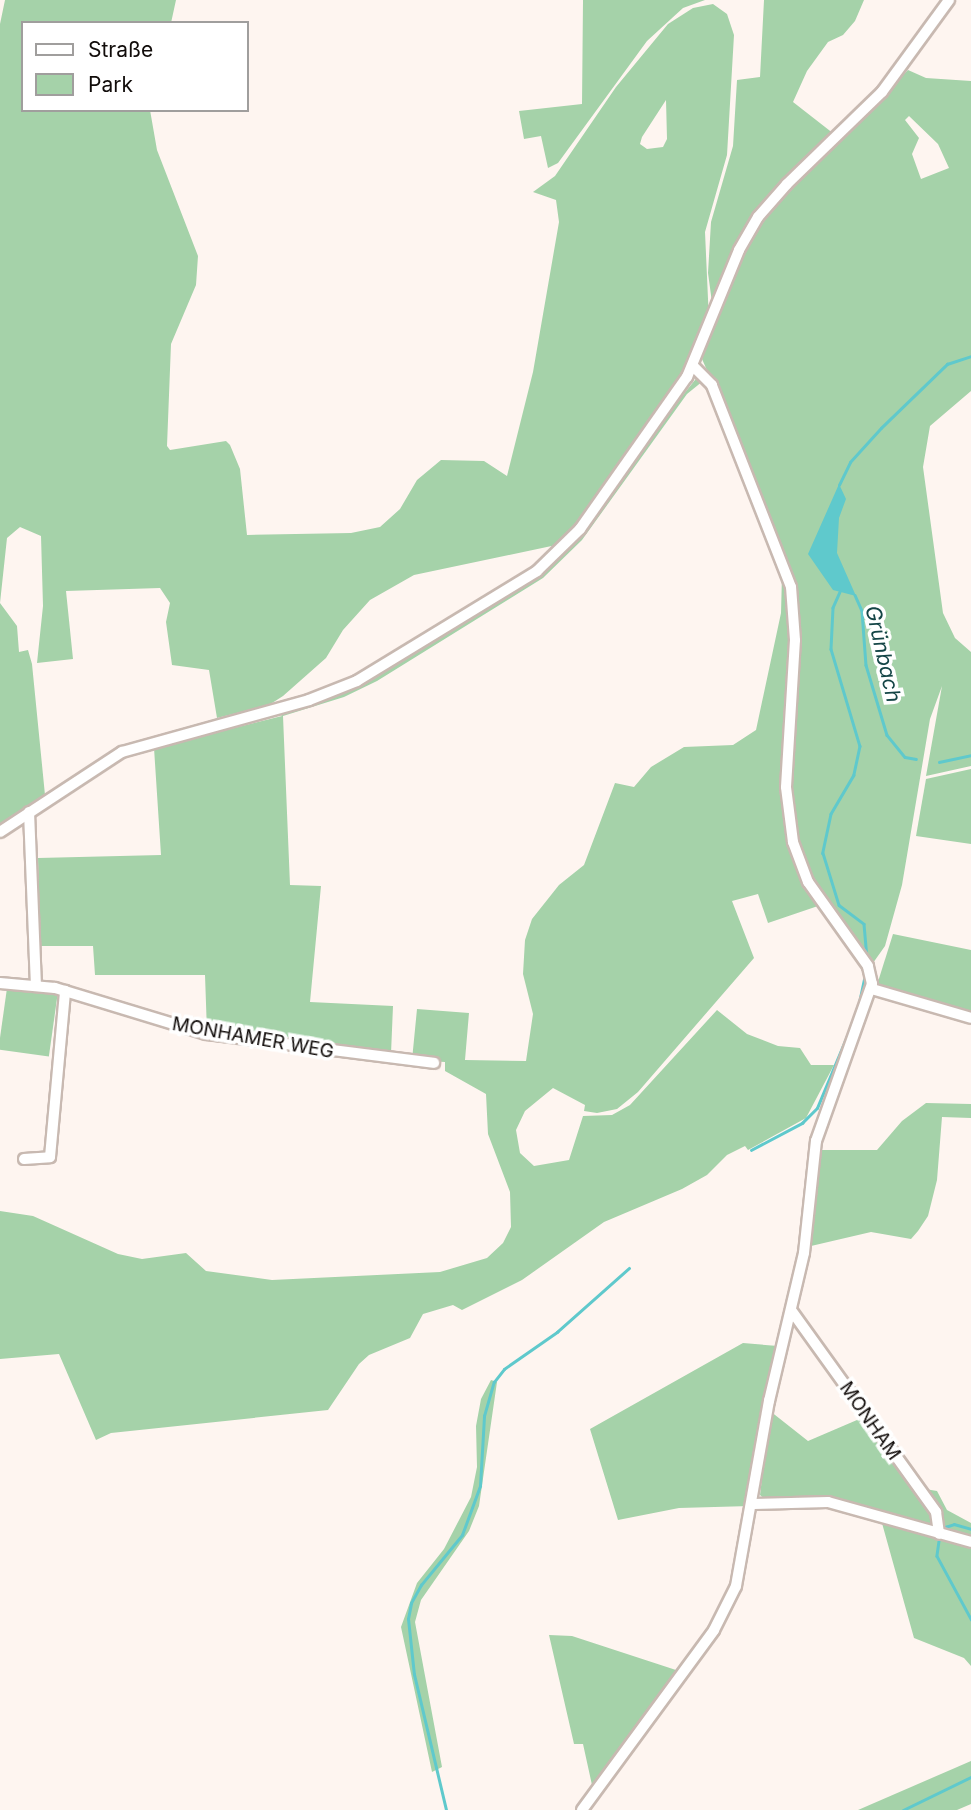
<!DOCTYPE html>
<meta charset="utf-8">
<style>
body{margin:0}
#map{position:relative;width:971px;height:1810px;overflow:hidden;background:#fef5f0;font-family:Inter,sans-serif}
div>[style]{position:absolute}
.green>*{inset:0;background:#a5d2a9;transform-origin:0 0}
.water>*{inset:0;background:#5fc9cc}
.stream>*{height:2.5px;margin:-1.25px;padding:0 1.25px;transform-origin:1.25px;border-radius:1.25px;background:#5fc9cc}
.roads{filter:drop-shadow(2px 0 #c8b9b1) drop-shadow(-2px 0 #c8b9b1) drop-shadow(0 2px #c8b9b1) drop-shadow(0 -2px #c8b9b1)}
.street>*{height:10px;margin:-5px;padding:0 5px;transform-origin:5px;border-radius:5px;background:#fff}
span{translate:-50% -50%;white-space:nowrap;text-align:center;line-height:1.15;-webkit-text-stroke:7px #fff;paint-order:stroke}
.street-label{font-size:19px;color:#110c0a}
.water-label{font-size:21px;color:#144546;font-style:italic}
.legend{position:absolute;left:21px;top:21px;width:228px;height:91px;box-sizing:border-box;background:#fff;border:2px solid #a09e9d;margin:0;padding:9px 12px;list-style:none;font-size:21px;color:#110c0a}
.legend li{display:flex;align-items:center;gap:14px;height:35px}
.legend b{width:35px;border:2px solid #a09e9d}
</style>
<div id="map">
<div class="green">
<div style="clip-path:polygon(evenodd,5px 0,176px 0,171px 23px,23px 23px,23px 110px,150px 110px,157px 150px,198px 256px,196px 285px,171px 344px,167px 446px,170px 450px,226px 441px,230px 445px,240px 469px,247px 535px,351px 533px,380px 527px,400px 509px,417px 480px,441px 460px,484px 461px,507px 476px,533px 372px,559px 222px,556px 200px,533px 192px,555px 176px,616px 87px,668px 24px,693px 8px,713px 4px,727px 14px,734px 35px,727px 155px,705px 232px,709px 321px,687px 369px,561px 544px,414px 575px,370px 600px,343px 630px,326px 658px,283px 696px,269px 705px,217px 718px,209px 670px,172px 665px,166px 622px,170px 603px,160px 588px,66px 591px,73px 659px,37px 663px,43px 606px,41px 536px,20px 527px,7px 538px,0 603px,17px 626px,19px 652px,28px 650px,32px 664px,45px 795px,0 828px,0 24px,5px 0,666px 100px,667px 139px,663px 147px,647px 149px,640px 144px,642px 137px,666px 100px)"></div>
<div style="clip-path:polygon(583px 0,705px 0,683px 8px,647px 41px,558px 163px,548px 168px,541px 136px,524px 139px,519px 111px,582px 104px)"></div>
<div style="clip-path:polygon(764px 0,864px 0,855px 21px,843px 35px,828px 42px,807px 71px,793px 102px,834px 134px,778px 186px,713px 310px,708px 273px,711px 222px,733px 146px,737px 80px,760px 77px)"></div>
<div style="clip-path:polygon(evenodd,908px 70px,926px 78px,971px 81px,971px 391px,930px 426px,923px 467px,943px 613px,955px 638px,971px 652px,971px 766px,926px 776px,942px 686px,930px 719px,902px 885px,885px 946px,873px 963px,812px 884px,798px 841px,790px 799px,793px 582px,763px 498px,702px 359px,737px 265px,766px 213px,908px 70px,909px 116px,938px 144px,949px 168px,921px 179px,912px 154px,919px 138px,905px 120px,909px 116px)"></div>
<div style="clip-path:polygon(699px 375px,703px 381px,687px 394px,582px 540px,543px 578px,377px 681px,344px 697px,283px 716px,290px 885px,321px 886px,310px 1002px,393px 1006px,391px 1054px,207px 1032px,205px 975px,95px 975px,93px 946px,40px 946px,38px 858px,161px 855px,154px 748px,282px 716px,278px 713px,396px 663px,519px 588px,539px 574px)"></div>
<div style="clip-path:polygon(782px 575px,788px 591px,791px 623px,784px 817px,806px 886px,818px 906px,768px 923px,758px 894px,732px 901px,754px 958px,638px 1092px,617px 1109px,597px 1113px,584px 1111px,585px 1105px,553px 1088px,525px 1111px,516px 1130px,520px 1153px,534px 1166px,569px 1160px,583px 1116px,612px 1115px,630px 1105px,717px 1010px,747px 1034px,778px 1046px,800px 1048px,811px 1065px,834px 1065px,806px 1118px,748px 1150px,745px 1146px,727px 1155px,707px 1175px,682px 1189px,604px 1222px,522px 1280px,462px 1310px,453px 1305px,423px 1314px,410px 1338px,369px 1355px,359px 1364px,328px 1410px,111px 1433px,96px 1440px,59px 1354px,0 1359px,0 1211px,33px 1216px,118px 1254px,142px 1259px,186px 1253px,206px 1271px,272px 1280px,440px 1272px,487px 1258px,503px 1243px,511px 1227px,510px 1192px,488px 1134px,486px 1094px,445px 1071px,445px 1062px,412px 1060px,417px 1009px,469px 1013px,465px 1060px,526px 1061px,533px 1014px,523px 974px,525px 940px,532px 919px,559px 885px,584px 865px,615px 783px,634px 787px,651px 767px,684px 747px,733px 745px,756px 730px,781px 613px)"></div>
<div style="clip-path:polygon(971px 769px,971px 844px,916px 836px,926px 779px)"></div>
<div style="clip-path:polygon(893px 934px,971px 950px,971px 1016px,877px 985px)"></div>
<div style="left:7px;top:988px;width:51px;height:62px;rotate:8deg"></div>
<div style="clip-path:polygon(926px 1103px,971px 1104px,971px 1118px,942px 1117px,937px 1180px,928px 1216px,918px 1231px,911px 1239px,871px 1232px,811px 1246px,819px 1150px,877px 1150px,902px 1121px)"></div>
<div style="clip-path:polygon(743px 1343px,778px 1346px,750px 1506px,679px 1508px,618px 1520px,590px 1429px)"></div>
<div style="clip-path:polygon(491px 1380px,497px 1382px,479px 1506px,469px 1531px,421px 1600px,415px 1622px,442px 1767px,432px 1772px,401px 1627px,417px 1583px,444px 1549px,471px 1497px,477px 1467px,476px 1426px,481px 1399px)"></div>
<div style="clip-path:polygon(770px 1411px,808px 1441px,864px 1417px,925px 1489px,937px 1491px,947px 1510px,971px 1523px,971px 1666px,964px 1658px,914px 1638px,880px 1516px,846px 1504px,765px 1499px,760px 1495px)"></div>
<div style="clip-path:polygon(549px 1635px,572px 1636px,679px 1671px,592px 1785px,583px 1744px,574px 1744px)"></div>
<div style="clip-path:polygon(971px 1761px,971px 1804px,957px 1810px,858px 1810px)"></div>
</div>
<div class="water">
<div style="clip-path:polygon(839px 484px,846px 499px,839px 518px,837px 553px,856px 596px,833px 590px,808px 554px)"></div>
</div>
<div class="stream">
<div style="left:839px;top:485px;width:25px;rotate:-64deg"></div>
<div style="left:850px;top:462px;width:46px;rotate:-47.6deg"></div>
<div style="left:881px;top:428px;width:92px;rotate:-44.1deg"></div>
<div style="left:947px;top:364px;width:25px;rotate:-18deg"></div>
<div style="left:840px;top:592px;width:17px;rotate:114deg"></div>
<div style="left:833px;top:608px;width:41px;rotate:92.8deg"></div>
<div style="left:831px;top:649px;width:101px;rotate:73.4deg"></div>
<div style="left:860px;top:746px;width:30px;rotate:102deg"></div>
<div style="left:854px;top:775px;width:45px;rotate:120.5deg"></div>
<div style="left:831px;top:814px;width:40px;rotate:102deg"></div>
<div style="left:823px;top:853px;width:54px;rotate:72.9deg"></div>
<div style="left:839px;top:905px;width:31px;rotate:37deg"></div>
<div style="left:864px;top:924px;width:35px;rotate:85deg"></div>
<div style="left:855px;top:595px;width:17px;rotate:66deg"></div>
<div style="left:862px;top:611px;width:54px;rotate:85.8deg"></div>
<div style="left:866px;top:665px;width:73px;rotate:73.3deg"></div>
<div style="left:887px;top:735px;width:28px;rotate:51deg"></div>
<div style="left:905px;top:757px;width:11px;rotate:10deg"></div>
<div style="left:939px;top:762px;width:33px;rotate:-12deg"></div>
<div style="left:751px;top:1150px;width:58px;rotate:-27.9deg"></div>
<div style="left:802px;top:1123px;width:21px;rotate:-45deg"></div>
<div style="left:817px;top:1108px;width:104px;rotate:-67.4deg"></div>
<div style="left:857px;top:1012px;width:40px;rotate:-78deg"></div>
<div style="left:945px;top:1527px;width:9px;rotate:-18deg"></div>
<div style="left:954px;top:1524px;width:18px;rotate:16deg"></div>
<div style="left:939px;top:1541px;width:15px;rotate:98deg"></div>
<div style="left:937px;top:1556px;width:72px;rotate:61.6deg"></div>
<div style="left:446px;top:1810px;width:139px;rotate:-103.3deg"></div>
<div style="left:414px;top:1675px;width:56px;rotate:-96.1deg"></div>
<div style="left:408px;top:1619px;width:16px;rotate:-79deg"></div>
<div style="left:411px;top:1603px;width:21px;rotate:-61deg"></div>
<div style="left:421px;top:1585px;width:65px;rotate:-50.6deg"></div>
<div style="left:462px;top:1535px;width:52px;rotate:-69.8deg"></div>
<div style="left:480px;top:1486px;width:70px;rotate:-86.7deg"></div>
<div style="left:484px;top:1416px;width:35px;rotate:-74deg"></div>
<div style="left:494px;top:1382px;width:16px;rotate:-52deg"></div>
<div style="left:504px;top:1369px;width:65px;rotate:-34.9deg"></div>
<div style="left:557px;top:1332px;width:96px;rotate:-41.6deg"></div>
<div style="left:903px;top:1810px;width:76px;rotate:-25.9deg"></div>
</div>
<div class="roads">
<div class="street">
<div style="left:29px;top:812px;width:171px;rotate:87.7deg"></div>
<div style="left:0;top:832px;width:146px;rotate:-33.3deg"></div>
<div style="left:122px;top:752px;width:194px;rotate:-15.5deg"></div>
<div style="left:309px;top:700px;width:52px;rotate:-21.6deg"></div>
<div style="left:357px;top:681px;width:211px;rotate:-31.4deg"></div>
<div style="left:537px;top:571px;width:60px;rotate:-44.3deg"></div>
<div style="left:580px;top:529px;width:186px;rotate:-54.9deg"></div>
<div style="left:687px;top:377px;width:137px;rotate:-67.7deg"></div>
<div style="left:739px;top:250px;width:38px;rotate:-60deg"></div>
<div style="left:758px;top:217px;width:44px;rotate:-48.7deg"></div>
<div style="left:787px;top:184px;width:132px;rotate:-44.1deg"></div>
<div style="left:882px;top:92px;width:114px;rotate:-53.9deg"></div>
<div style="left:0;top:983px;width:55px;rotate:5.2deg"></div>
<div style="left:55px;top:988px;width:158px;rotate:16.9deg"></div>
<div style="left:206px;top:1034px;width:230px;rotate:7.2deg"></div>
<div style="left:872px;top:989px;width:103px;rotate:16.3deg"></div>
<div style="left:24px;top:1159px;width:26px;rotate:-4deg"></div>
<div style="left:50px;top:1157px;width:167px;rotate:-84.8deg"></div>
<div style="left:791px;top:1310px;width:249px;rotate:54.3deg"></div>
<div style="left:936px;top:1512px;width:22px;rotate:82deg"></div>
<div style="left:754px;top:1504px;width:74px;rotate:-1.5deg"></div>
<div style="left:828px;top:1502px;width:148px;rotate:15.6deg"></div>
<div style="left:582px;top:1810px;width:223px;rotate:-53.7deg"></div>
<div style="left:714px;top:1630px;width:49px;rotate:-63.4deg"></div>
<div style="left:736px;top:1586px;width:188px;rotate:-79.9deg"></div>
<div style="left:769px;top:1401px;width:152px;rotate:-76.7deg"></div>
<div style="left:804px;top:1253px;width:113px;rotate:-83.9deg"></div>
<div style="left:816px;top:1141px;width:167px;rotate:-70.4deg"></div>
<div style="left:872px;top:984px;width:18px;rotate:-103deg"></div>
<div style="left:868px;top:966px;width:103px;rotate:-125.5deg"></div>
<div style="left:808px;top:882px;width:43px;rotate:-110.6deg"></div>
<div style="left:793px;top:842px;width:55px;rotate:-97.3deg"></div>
<div style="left:786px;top:787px;width:147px;rotate:-86.5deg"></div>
<div style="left:795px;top:640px;width:53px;rotate:-94.3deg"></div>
<div style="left:791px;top:587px;width:217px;rotate:-111.4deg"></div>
<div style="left:712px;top:385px;width:27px;rotate:-135deg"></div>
</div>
</div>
<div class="street-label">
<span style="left:253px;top:1038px;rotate:10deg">MONHAMER WEG</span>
<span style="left:870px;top:1421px;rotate:55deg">MONHAM</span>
</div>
<div class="water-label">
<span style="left:883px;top:654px;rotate:77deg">Grünbach</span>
</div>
<ul class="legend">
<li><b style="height:9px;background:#fff"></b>Straße</li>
<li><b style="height:19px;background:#a5d2a9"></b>Park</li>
</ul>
</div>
